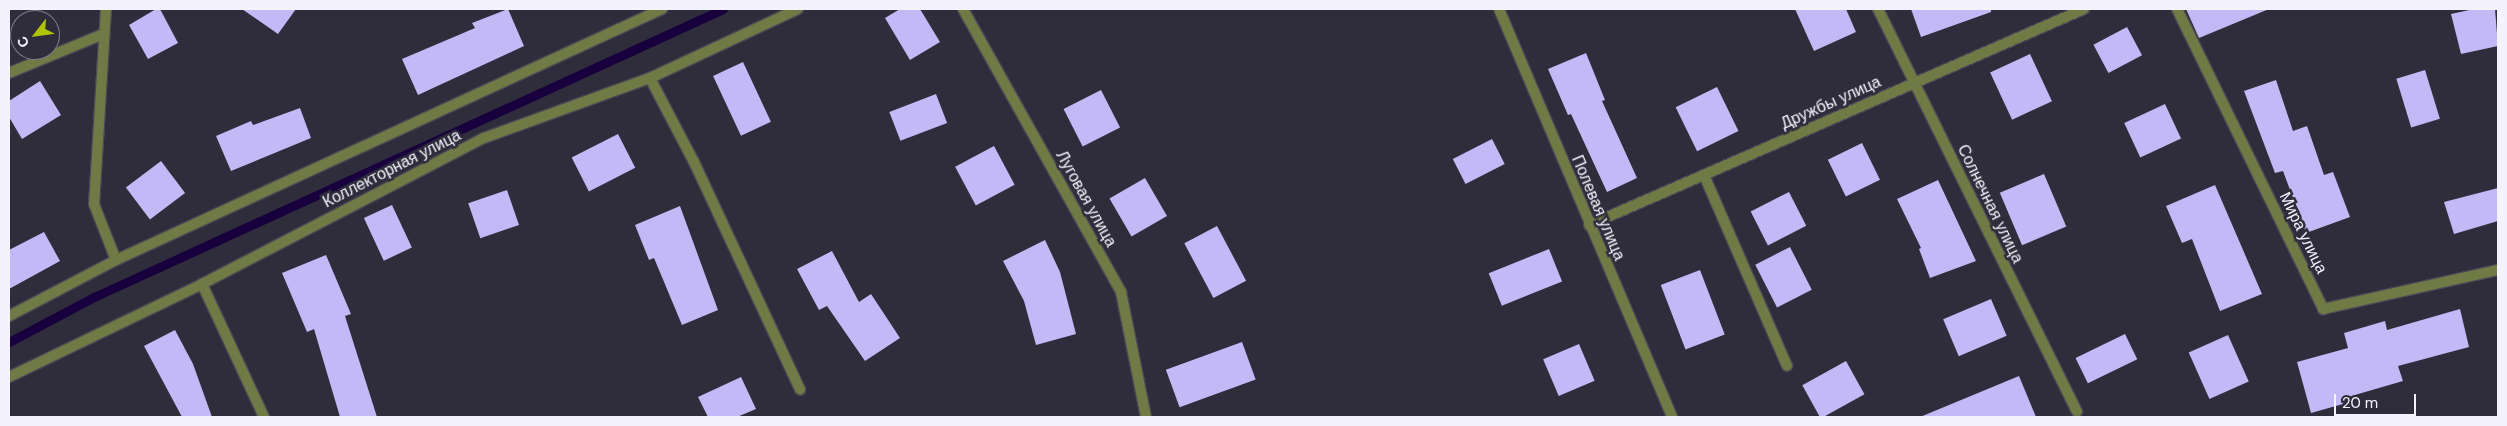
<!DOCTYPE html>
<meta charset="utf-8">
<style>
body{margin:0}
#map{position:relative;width:2507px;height:426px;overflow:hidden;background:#2f2d3b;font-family:"DM Sans",sans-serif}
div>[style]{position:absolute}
.stream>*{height:9px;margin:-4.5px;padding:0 4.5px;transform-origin:4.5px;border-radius:4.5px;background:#17003d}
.building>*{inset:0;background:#c3b9f6;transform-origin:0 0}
.roads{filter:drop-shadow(1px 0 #4b4956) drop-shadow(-1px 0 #4b4956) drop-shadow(0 1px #4b4956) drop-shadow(0 -1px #4b4956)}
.street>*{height:10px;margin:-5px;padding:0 5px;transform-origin:5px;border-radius:5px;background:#707a45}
span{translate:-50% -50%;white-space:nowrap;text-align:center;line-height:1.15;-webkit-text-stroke:5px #2f2d3b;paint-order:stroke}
.street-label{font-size:16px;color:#f4f3fd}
.frame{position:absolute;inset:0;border:10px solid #f4f3fd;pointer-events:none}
.north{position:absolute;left:10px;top:10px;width:50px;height:50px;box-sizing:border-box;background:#2f2d3b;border:1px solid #7e7c89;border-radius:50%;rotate:240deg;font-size:14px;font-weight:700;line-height:20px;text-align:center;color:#f4f3fd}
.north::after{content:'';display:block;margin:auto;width:18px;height:22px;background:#afc505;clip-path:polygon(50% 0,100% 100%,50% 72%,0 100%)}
.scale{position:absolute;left:2334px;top:394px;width:82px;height:22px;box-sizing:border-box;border:2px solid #f4f3fd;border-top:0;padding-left:6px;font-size:15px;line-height:18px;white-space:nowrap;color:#f4f3fd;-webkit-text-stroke:4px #2f2d3b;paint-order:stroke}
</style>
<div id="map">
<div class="stream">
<div style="left:9px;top:342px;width:96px;rotate:-27.9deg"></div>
<div style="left:94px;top:297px;width:692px;rotate:-24.6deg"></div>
</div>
<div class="building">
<div style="clip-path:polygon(156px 9px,160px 9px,178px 43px,148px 59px,129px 25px)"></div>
<div style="clip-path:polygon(242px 9px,296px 9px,278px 34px)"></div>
<div style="clip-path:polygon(508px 9px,524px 46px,418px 95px,402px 59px,475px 28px,472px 23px)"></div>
<div style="clip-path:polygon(900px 9px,920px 9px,940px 42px,910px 60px,885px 18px)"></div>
<div style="clip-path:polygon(1795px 9px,1846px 9px,1856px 32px,1814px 51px)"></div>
<div style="clip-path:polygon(1911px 9px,1991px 9px,1991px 12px,1921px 37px)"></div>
<div style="clip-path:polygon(2186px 9px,2269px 9px,2199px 38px)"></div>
<div style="clip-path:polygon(2474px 9px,2495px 9px,2498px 46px,2461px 54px,2451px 14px)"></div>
<div style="left:2127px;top:27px;width:32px;height:38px;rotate:62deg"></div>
<div style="clip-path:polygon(1586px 53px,1605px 100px,1602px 101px,1637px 178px,1607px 192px,1571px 114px,1568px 115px,1548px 69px)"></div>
<div style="left:2030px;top:54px;width:52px;height:44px;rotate:65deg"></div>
<div style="left:743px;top:62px;width:66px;height:33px;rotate:65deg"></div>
<div style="left:2425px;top:70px;width:51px;height:30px;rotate:73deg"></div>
<div style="clip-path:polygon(2276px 80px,2293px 131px,2307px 126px,2324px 175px,2333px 172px,2350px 217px,2306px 233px,2283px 171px,2275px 173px,2244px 91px)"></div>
<div style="clip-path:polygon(40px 81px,61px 115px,22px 139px,9px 117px,9px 101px)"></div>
<div style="left:1717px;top:87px;width:49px;height:46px;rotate:64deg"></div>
<div style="left:1101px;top:90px;width:42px;height:42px;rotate:63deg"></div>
<div style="left:936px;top:94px;width:31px;height:50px;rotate:69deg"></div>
<div style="left:2165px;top:104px;width:38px;height:45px;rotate:65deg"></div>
<div style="clip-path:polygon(300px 108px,311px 138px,231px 171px,216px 136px,251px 121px,253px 125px)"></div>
<div style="left:618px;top:134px;width:38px;height:52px;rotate:63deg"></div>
<div style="left:1492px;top:139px;width:28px;height:44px;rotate:63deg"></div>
<div style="left:1862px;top:143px;width:41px;height:38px;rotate:64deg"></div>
<div style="left:994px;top:146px;width:44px;height:44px;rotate:62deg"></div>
<div style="left:161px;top:161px;width:40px;height:44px;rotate:53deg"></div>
<div style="left:2044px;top:174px;width:57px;height:48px;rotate:67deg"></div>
<div style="left:1145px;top:178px;width:44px;height:41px;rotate:60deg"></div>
<div style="clip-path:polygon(1938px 180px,1976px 261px,1930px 278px,1919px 249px,1921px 248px,1897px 199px)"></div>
<div style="clip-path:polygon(2215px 185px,2262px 294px,2220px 311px,2192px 239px,2182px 243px,2166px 206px)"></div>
<div style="clip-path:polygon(2498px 188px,2498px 221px,2454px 234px,2444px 202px)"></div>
<div style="left:507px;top:190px;width:37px;height:41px;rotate:71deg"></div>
<div style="left:1789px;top:192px;width:38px;height:43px;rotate:63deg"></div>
<div style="left:392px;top:205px;width:47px;height:31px;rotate:65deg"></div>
<div style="clip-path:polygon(680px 206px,718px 310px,682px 325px,654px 258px,649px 260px,635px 225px)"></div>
<div style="left:1217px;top:226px;width:62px;height:37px;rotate:62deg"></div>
<div style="clip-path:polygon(44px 232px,60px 261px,9px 289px,9px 250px)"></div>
<div style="clip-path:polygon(1045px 240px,1060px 272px,1076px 334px,1036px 345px,1024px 301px,1003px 261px)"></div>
<div style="left:1790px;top:247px;width:48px;height:39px;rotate:63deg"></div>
<div style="left:1549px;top:249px;width:35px;height:65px;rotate:68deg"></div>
<div style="clip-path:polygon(832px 251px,859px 302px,871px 294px,900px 338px,865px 361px,827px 306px,819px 310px,797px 269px)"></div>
<div style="clip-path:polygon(326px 255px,351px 314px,345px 316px,377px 417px,340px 417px,314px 329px,307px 332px,282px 273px)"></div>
<div style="left:1700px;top:270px;width:69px;height:42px;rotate:69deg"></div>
<div style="left:1991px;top:299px;width:40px;height:52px;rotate:67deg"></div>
<div style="clip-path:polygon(2460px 309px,2469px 347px,2398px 366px,2403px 381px,2341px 399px,2343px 404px,2311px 413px,2297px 362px,2348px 348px,2344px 333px,2385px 321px,2387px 330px)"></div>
<div style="clip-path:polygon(175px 330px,193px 364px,212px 417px,182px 417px,144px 346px)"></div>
<div style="left:2125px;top:334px;width:28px;height:55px;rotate:64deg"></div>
<div style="left:2228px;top:335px;width:51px;height:43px;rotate:66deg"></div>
<div style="left:1242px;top:342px;width:40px;height:81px;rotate:70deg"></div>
<div style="left:1579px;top:344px;width:40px;height:39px;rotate:67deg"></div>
<div style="left:1846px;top:361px;width:38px;height:50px;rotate:61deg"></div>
<div style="clip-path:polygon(2019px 376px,2036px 417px,1920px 417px)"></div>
<div style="clip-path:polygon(741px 377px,756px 409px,737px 417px,708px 417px,698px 397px)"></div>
</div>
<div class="roads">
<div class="street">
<div style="left:106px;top:9px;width:195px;rotate:93.5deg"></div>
<div style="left:94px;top:204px;width:60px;rotate:68.6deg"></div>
<div style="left:963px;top:9px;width:324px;rotate:60.8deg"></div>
<div style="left:1121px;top:292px;width:127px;rotate:78.7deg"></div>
<div style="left:1499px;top:9px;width:443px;rotate:67deg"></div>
<div style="left:1878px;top:9px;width:449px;rotate:63.7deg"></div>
<div style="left:2177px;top:9px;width:334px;rotate:64deg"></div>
<div style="left:2323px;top:309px;width:179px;rotate:-12.6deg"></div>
<div style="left:9px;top:73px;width:102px;rotate:-22.5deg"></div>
<div style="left:650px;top:78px;width:95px;rotate:62.4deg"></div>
<div style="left:694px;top:162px;width:251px;rotate:65deg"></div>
<div style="left:1704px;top:175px;width:208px;rotate:66.5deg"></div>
<div style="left:1589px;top:225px;width:540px;rotate:-23.57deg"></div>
<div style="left:202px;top:284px;width:147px;rotate:65deg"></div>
<div style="left:9px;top:316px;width:121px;rotate:-27.6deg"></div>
<div style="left:116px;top:260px;width:601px;rotate:-24.69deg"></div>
<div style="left:9px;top:377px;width:214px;rotate:-25.7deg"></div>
<div style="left:202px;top:284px;width:318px;rotate:-27.4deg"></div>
<div style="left:484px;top:138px;width:177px;rotate:-19.9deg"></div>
<div style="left:650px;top:78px;width:163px;rotate:-25deg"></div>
</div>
</div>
<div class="street-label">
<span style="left:1831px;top:103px;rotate:-24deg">Дружбы улица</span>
<span style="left:392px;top:169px;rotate:-27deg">Коллекторная улица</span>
<span style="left:1086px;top:199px;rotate:61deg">Луговая улица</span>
<span style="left:1990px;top:204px;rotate:64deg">Солнечная улица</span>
<span style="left:1598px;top:208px;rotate:67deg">Полевая улица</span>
<span style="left:2303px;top:233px;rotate:64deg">Мира улица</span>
</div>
<div class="frame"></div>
<div class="north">С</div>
<div class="scale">20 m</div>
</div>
